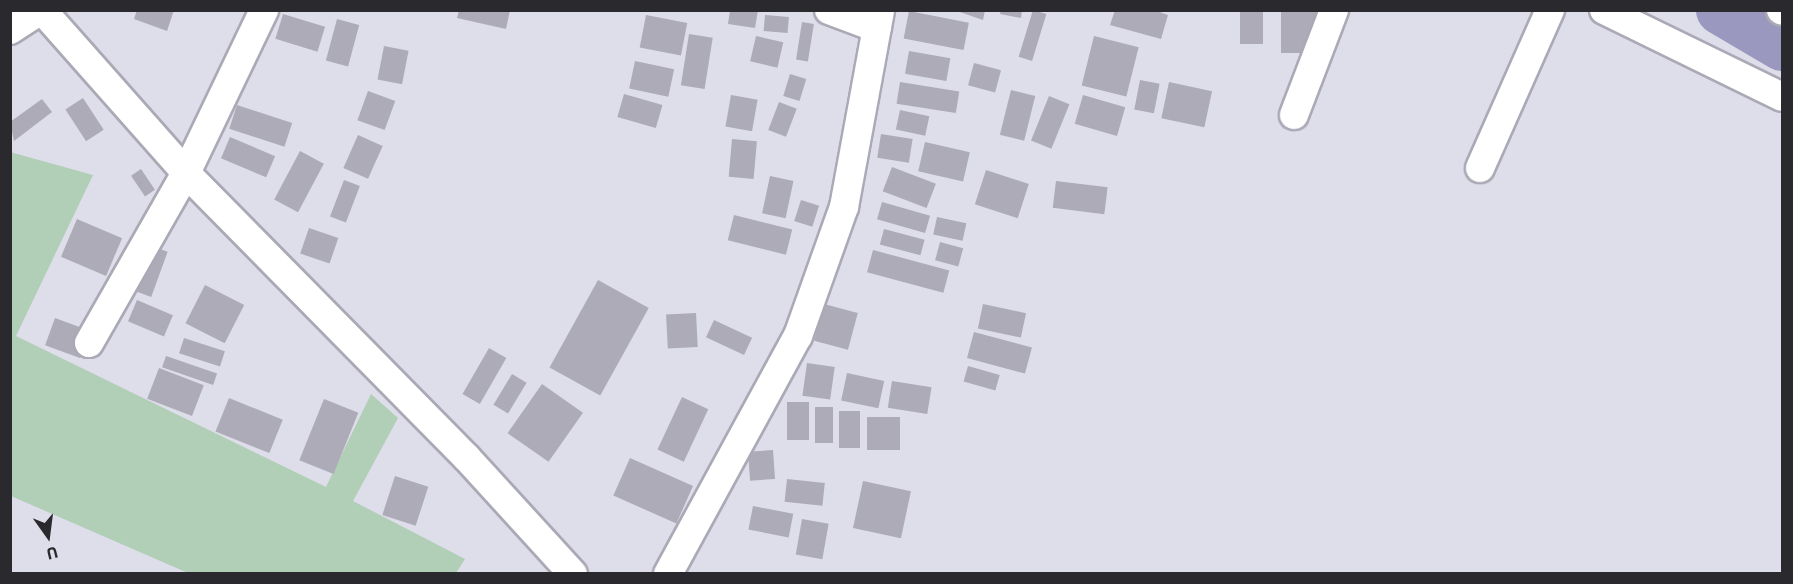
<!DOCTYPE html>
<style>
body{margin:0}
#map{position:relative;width:1793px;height:584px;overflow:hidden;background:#deddea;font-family:"IBM Plex Sans",sans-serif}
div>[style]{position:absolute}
.green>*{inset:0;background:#b0cfb6}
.river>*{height:50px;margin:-25px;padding:0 25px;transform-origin:25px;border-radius:25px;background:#9b98bf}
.building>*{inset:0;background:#acabb7;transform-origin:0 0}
.roads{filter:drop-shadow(2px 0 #aaa9b5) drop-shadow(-2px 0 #aaa9b5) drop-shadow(0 2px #aaa9b5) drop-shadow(0 -2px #aaa9b5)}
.minor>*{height:28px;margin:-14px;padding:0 14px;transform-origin:14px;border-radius:14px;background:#fff}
span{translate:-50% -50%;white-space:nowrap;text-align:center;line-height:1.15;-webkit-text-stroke:6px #deddea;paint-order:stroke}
.frame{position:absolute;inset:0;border:12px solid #2a2a2e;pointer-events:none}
.north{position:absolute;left:18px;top:506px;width:60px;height:60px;-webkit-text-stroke:4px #deddea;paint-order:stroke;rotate:166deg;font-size:16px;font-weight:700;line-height:24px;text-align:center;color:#2a2a2e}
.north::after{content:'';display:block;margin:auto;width:21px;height:27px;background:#2a2a2e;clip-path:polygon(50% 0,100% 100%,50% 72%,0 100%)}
</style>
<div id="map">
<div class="green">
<div style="clip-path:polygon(10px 152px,93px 175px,16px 336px,326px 487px,371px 394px,398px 418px,353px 501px,465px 559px,456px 573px,188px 573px,11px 496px)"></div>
</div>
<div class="river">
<div style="left:1721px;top:10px;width:71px;rotate:30.5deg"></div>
</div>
<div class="building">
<div style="clip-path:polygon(137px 10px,174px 10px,167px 31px,134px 19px)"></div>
<div style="clip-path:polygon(459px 10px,510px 10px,506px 29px,457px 18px)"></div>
<div style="clip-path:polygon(730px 10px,758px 10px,755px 28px,728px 24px)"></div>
<div style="clip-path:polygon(954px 10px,985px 10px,983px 20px)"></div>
<div style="clip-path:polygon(1001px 10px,1022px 10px,1021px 18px,1000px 14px)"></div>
<div style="left:1033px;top:10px;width:14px;height:49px;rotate:17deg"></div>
<div style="clip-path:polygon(1115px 10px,1154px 10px,1168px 15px,1161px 39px,1110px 25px)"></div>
<div style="left:1240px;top:10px;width:23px;height:34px"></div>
<div style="left:1281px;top:10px;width:35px;height:43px"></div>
<div style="left:909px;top:11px;width:61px;height:28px;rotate:11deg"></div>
<div style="left:283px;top:14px;width:44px;height:26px;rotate:17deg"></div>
<div style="left:646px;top:15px;width:42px;height:33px;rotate:11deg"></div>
<div style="left:765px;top:15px;width:24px;height:16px;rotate:5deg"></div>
<div style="left:337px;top:19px;width:23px;height:43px;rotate:15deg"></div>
<div style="left:802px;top:22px;width:12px;height:38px;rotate:9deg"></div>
<div style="left:689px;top:34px;width:24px;height:52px;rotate:9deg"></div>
<div style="left:756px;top:36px;width:28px;height:26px;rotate:13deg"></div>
<div style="left:1094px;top:36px;width:46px;height:51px;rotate:14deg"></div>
<div style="left:384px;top:46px;width:25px;height:34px;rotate:11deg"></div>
<div style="left:909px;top:51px;width:42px;height:23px;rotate:10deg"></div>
<div style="left:635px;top:61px;width:40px;height:28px;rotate:12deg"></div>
<div style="left:974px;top:63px;width:28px;height:23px;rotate:15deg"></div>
<div style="left:790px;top:74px;width:17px;height:23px;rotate:17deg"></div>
<div style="left:1140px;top:80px;width:20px;height:30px;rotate:11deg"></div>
<div style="left:900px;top:82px;width:60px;height:22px;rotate:9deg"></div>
<div style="left:1169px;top:82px;width:44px;height:37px;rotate:12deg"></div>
<div style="left:1011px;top:90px;width:25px;height:46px;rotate:14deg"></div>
<div style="left:368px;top:91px;width:29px;height:31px;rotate:20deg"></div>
<div style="left:624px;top:94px;width:40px;height:24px;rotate:16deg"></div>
<div style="left:731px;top:95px;width:27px;height:32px;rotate:10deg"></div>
<div style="left:1083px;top:95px;width:44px;height:30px;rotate:16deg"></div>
<div style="left:1049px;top:96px;width:22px;height:48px;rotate:22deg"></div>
<div style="left:83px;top:98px;width:38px;height:21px;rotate:57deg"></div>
<div style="clip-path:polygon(42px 99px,52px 112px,14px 141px,10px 122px)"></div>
<div style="left:779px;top:102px;width:19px;height:30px;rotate:21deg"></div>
<div style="left:237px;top:105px;width:58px;height:25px;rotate:18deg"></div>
<div style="left:900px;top:110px;width:30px;height:20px;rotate:12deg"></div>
<div style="left:881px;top:134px;width:32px;height:24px;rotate:9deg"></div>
<div style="left:358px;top:135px;width:27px;height:36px;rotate:24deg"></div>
<div style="left:230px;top:137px;width:49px;height:23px;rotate:23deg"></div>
<div style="left:732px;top:139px;width:25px;height:38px;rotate:5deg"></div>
<div style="left:925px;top:142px;width:46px;height:30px;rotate:13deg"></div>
<div style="left:300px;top:151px;width:27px;height:55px;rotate:28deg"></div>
<div style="left:892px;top:167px;width:47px;height:26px;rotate:21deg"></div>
<div style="left:141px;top:169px;width:25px;height:12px;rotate:56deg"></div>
<div style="left:986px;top:170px;width:45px;height:36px;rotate:18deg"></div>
<div style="left:770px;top:176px;width:24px;height:38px;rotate:12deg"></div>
<div style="left:344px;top:180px;width:17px;height:39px;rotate:21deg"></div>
<div style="left:1056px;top:181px;width:52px;height:27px;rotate:7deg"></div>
<div style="left:801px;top:200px;width:19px;height:22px;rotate:18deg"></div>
<div style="left:882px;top:202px;width:50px;height:18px;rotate:16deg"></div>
<div style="left:734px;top:215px;width:60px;height:26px;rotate:14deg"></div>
<div style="left:937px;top:217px;width:30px;height:18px;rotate:12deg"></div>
<div style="left:77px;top:219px;width:49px;height:41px;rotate:23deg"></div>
<div style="left:309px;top:228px;width:31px;height:27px;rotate:19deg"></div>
<div style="left:884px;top:229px;width:42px;height:16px;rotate:15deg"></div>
<div style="left:940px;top:242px;width:24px;height:19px;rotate:15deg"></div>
<div style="left:146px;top:244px;width:23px;height:48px;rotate:20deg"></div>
<div style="left:873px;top:250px;width:79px;height:23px;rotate:15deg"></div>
<div style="left:598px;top:280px;width:58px;height:100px;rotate:29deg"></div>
<div style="left:205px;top:285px;width:44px;height:43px;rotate:27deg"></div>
<div style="left:137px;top:300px;width:39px;height:23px;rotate:23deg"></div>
<div style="left:824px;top:304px;width:35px;height:38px;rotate:15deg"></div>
<div style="left:983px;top:304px;width:44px;height:25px;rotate:12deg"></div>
<div style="left:696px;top:313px;width:34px;height:30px;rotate:87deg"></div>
<div style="left:55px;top:318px;width:37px;height:29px;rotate:20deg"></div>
<div style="left:714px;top:320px;width:42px;height:19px;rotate:25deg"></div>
<div style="left:974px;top:332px;width:60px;height:27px;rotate:15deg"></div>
<div style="left:184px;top:338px;width:43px;height:16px;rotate:18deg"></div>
<div style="left:489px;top:348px;width:20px;height:53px;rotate:30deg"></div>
<div style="left:166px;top:356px;width:54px;height:12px;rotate:19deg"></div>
<div style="left:807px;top:363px;width:28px;height:33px;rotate:8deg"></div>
<div style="left:968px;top:366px;width:33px;height:16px;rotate:16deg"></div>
<div style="left:159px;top:368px;width:48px;height:33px;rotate:21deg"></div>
<div style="left:847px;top:373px;width:38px;height:28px;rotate:12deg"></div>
<div style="left:512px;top:374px;width:17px;height:36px;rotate:31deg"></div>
<div style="left:892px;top:381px;width:40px;height:27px;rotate:9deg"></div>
<div style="left:542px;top:384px;width:50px;height:60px;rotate:35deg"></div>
<div style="left:682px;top:397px;width:29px;height:58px;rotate:25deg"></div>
<div style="left:229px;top:398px;width:58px;height:36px;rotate:22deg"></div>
<div style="left:324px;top:399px;width:37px;height:66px;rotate:22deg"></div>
<div style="left:809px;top:402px;width:38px;height:22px;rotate:90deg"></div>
<div style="left:815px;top:407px;width:18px;height:36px"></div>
<div style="left:839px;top:411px;width:21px;height:37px"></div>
<div style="left:867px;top:417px;width:33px;height:33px"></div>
<div style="left:773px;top:450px;width:29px;height:25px;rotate:86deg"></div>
<div style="left:630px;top:458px;width:69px;height:41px;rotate:24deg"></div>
<div style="left:395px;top:476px;width:35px;height:41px;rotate:18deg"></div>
<div style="left:787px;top:479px;width:38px;height:23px;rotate:6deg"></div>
<div style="left:863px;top:481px;width:49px;height:48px;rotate:12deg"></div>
<div style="left:753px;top:506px;width:41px;height:24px;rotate:11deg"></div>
<div style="left:802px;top:519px;width:27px;height:36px;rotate:10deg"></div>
</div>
<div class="roads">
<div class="minor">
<div style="left:42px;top:10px;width:217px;rotate:48.5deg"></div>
<div style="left:186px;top:173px;width:400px;rotate:45.4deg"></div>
<div style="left:467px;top:458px;width:157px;rotate:47.6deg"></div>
<div style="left:829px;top:10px;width:51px;rotate:20.6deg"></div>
<div style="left:1604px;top:10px;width:198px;rotate:26deg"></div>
<div style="left:1781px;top:10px;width:1px;rotate:45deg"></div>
<div style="left:10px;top:30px;width:37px;rotate:-33deg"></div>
<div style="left:1294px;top:115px;width:112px;rotate:-69.1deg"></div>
<div style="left:1480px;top:168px;width:173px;rotate:-66.1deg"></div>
<div style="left:89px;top:343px;width:196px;rotate:-60.3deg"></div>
<div style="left:186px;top:173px;width:181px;rotate:-64.4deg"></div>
<div style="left:668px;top:574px;width:271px;rotate:-61.4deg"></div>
<div style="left:798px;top:336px;width:137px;rotate:-70.4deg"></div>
<div style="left:844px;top:207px;width:200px;rotate:-79.6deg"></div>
</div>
</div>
<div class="frame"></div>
<div class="north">U</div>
</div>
